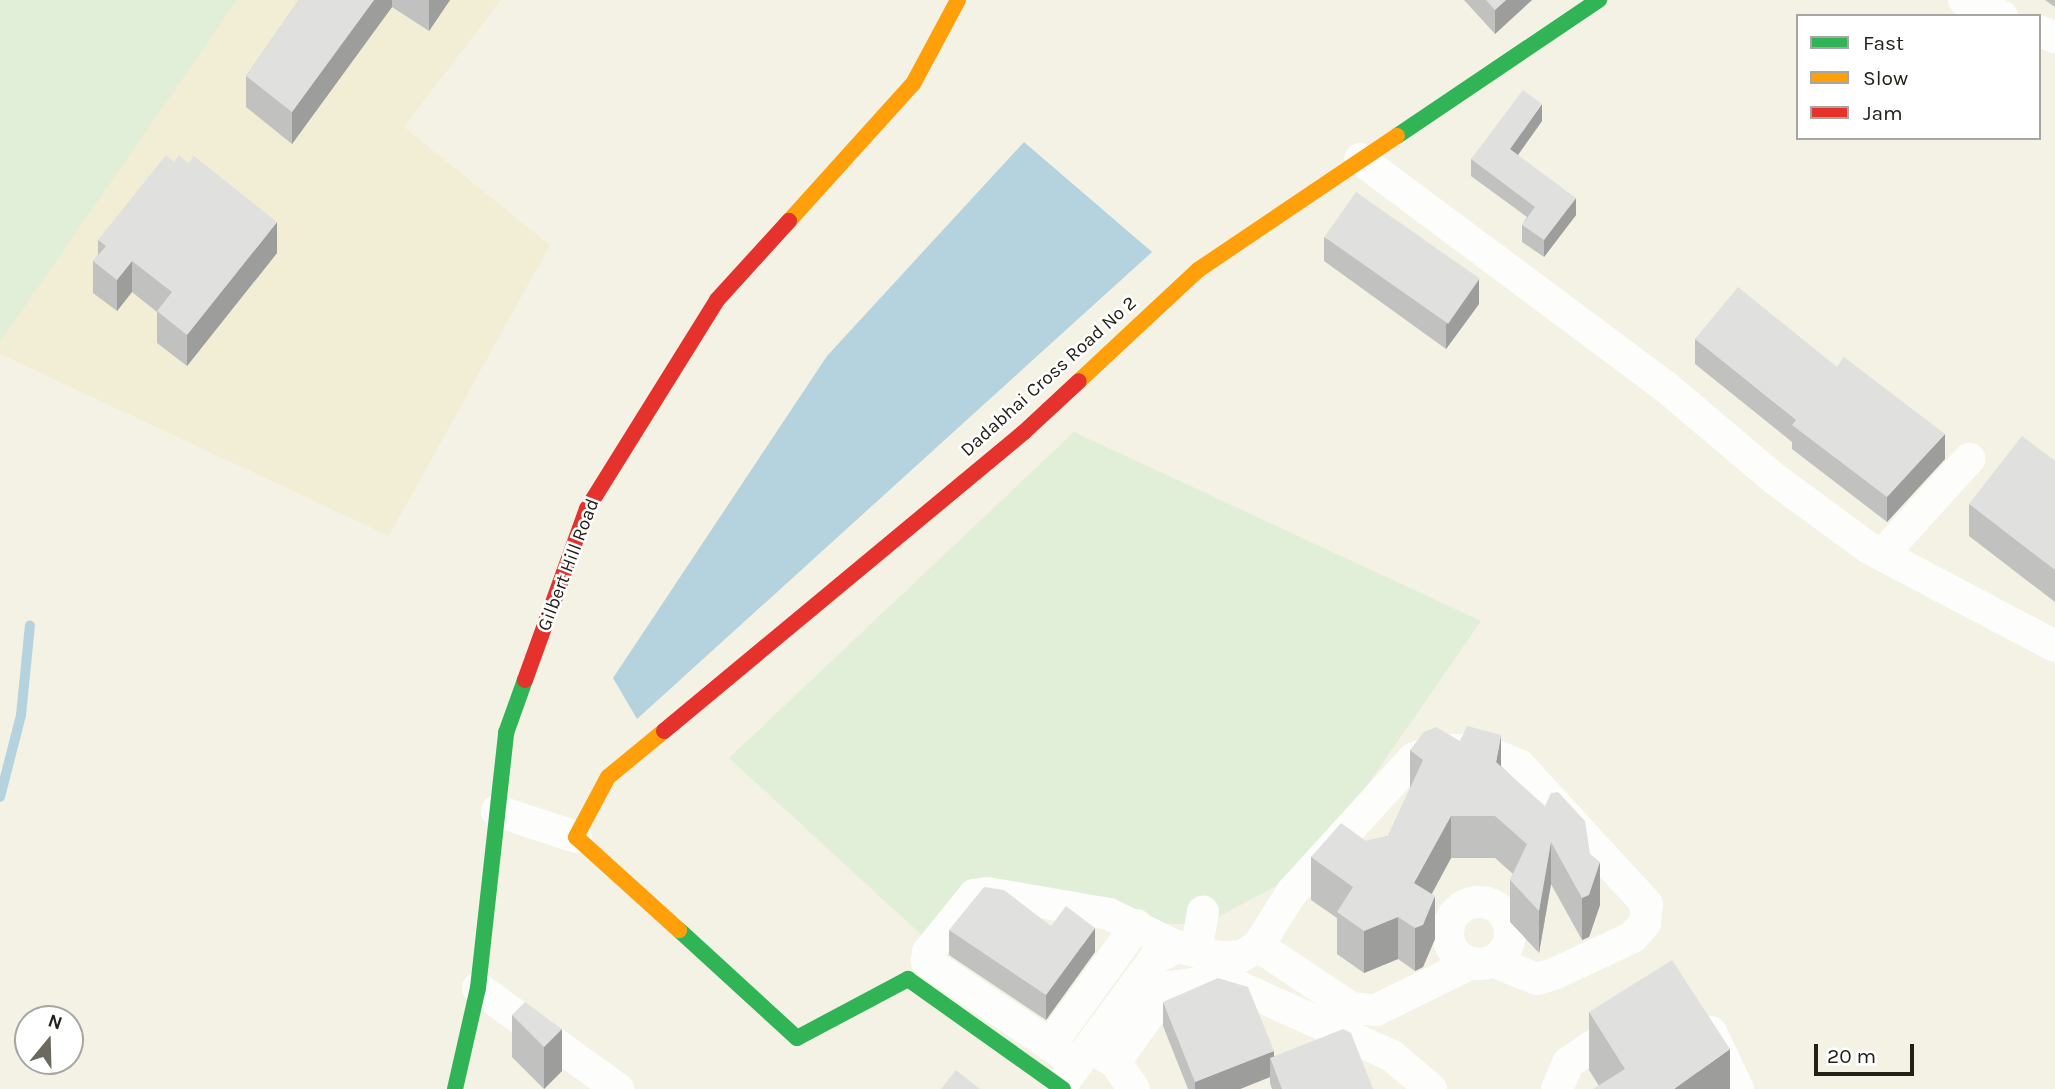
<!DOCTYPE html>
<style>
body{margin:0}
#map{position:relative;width:2055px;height:1089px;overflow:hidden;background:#f4f2e4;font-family:Karla,sans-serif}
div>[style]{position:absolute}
.built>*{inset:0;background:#f2eed5}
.green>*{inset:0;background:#e1eed8}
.water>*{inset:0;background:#b4d3de}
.stream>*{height:10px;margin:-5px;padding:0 5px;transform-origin:5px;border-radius:5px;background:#b4d3de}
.street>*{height:32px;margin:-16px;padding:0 16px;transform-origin:16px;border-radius:16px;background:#fdfdfb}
.street>.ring{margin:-16px;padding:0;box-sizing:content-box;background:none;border:32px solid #fdfdfb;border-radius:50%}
.fast>*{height:16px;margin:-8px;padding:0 8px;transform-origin:8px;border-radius:8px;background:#30b455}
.slow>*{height:16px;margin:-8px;padding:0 8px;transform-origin:8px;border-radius:8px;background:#ff9f0a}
.jam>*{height:16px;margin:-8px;padding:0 8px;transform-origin:8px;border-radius:8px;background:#e5322d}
.wall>*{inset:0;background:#c1c1bf}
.shaded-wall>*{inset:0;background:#9d9d9b}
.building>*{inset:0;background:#e0e0de;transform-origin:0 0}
span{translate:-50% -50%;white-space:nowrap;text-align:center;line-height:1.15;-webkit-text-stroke:5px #fff;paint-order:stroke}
.street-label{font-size:19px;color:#222017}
.legend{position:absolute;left:1796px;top:14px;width:245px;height:126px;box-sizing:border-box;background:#fff;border:2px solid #a7a6a2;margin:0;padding:9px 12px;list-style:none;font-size:21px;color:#222017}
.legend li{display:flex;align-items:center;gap:14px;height:35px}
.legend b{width:35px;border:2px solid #a7a6a2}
.north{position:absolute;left:14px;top:1005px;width:70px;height:70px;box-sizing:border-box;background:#fff;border:2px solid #a7a6a2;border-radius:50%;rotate:19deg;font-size:19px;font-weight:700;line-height:28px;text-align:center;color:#222017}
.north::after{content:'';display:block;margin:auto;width:24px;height:32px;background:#6c6a5f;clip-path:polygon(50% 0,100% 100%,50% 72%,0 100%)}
.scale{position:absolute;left:1814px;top:1044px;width:100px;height:32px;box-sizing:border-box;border:4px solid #222017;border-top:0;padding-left:9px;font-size:21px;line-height:24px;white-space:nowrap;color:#222017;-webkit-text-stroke:5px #fff;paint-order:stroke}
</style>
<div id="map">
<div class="built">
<div style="clip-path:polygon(0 0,501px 0,404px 127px,550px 245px,389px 536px,0 354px)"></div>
</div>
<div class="green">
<div style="clip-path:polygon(0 0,237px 0,0 342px)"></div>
<div style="clip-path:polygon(1074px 432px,1481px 621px,1310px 868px,1203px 925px,952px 916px,927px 940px,729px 758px)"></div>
</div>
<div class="water">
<div style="clip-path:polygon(1024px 142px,1152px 252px,637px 719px,613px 678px,827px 356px)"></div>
</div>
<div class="stream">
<div style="left:0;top:797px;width:85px;rotate:-75.6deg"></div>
<div style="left:21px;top:715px;width:90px;rotate:-84.3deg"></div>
</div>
<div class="street">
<div style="left:1964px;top:0;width:41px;rotate:22.8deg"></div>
<div style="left:2039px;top:31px;width:17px;rotate:21deg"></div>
<div style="left:1360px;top:159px;width:383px;rotate:36.7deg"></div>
<div style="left:1667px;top:388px;width:143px;rotate:40.2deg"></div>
<div style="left:1776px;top:480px;width:115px;rotate:36.2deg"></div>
<div style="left:1869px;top:548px;width:210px;rotate:27.8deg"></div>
<div style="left:1882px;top:555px;width:130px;rotate:-47.8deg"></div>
<div style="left:497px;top:811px;width:83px;rotate:18.2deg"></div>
<div class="ring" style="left:1448px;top:902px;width:30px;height:30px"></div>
<div style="left:1258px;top:946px;width:64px;rotate:-57.8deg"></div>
<div style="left:1292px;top:892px;width:180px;rotate:-47.7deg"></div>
<div style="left:1413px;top:759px;width:21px;rotate:-23deg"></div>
<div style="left:1432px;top:751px;width:48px;rotate:-2.4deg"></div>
<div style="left:1480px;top:749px;width:42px;rotate:22.3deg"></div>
<div style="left:1519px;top:765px;width:189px;rotate:47.4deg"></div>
<div style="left:1647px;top:904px;width:19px;rotate:96deg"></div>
<div style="left:1645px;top:923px;width:18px;rotate:131deg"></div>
<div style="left:1633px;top:937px;width:85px;rotate:154.9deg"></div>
<div style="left:1556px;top:973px;width:20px;rotate:162deg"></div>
<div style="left:1537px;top:979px;width:48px;rotate:-158.2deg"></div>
<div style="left:1196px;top:951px;width:40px;rotate:-80deg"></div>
<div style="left:478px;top:988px;width:173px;rotate:35.8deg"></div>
<div style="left:1130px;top:992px;width:69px;rotate:-7.5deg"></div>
<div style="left:1198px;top:983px;width:39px;rotate:4deg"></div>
<div style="left:1237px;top:986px;width:170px;rotate:24.3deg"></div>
<div style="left:1392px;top:1056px;width:51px;rotate:40.2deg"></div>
<div style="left:1711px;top:1032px;width:63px;rotate:64.7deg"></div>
<div style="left:1050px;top:1045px;width:148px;rotate:-54.1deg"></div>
<div style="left:1096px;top:1051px;width:22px;rotate:30deg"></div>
<div style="left:1115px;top:1062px;width:33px;rotate:55deg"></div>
<div style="left:1115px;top:1062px;width:91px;rotate:-54.4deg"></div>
<div style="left:1077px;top:1063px;width:181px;rotate:-146deg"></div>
<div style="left:927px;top:962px;width:10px;rotate:-84deg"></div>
<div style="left:928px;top:952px;width:73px;rotate:-51.1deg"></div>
<div style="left:974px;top:895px;width:13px;rotate:-9deg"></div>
<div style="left:987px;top:893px;width:124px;rotate:9.8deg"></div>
<div style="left:1109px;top:914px;width:76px;rotate:25.6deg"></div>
<div style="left:1060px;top:1087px;width:160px;rotate:-53.6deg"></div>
<div style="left:1155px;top:958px;width:25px;rotate:-26deg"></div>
<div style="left:1178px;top:947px;width:42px;rotate:13.7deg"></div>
<div style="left:1219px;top:957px;width:23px;rotate:-2deg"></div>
<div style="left:1242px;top:956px;width:19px;rotate:-32deg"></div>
<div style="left:1258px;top:946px;width:112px;rotate:33.7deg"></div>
<div style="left:1351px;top:1008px;width:25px;rotate:5deg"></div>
<div style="left:1376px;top:1010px;width:107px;rotate:-26.1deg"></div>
<div style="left:1557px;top:1089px;width:28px;rotate:-67deg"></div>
<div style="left:1568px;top:1063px;width:68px;rotate:-34.2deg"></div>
</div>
<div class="fast">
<div style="left:1397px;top:136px;width:244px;rotate:-34deg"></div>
<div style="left:679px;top:930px;width:160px;rotate:42.5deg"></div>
<div style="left:797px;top:1038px;width:126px;rotate:-28deg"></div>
<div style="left:908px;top:979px;width:190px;rotate:35.4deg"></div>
<div style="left:455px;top:1089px;width:104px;rotate:-77.2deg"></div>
<div style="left:478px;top:988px;width:257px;rotate:-83.7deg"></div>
<div style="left:506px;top:733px;width:56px;rotate:-70.3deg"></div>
</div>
<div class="slow">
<div style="left:789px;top:221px;width:185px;rotate:-47.9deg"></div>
<div style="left:913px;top:84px;width:95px;rotate:-61.8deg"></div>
<div style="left:1079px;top:381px;width:163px;rotate:-43deg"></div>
<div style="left:1198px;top:270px;width:240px;rotate:-34deg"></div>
<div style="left:664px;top:731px;width:72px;rotate:140.6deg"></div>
<div style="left:608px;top:777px;width:68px;rotate:118.1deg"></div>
<div style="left:576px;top:837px;width:139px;rotate:42.1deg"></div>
</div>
<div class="jam">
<div style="left:525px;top:680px;width:182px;rotate:-70.1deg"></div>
<div style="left:587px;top:509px;width:246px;rotate:-58.1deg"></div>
<div style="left:717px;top:300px;width:107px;rotate:-47.7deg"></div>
<div style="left:664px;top:731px;width:467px;rotate:-39.7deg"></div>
<div style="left:1023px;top:433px;width:76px;rotate:-42.9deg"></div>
</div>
<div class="wall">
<div style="clip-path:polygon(299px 0,450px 0,429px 31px,392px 7px,292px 144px,246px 107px,246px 76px)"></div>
<div style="clip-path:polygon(1464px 0,1532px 0,1495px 34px)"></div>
<div style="clip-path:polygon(2045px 0,2055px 0,2055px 7px)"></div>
<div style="clip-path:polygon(1542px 121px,1518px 155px,1576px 215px,1544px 257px,1522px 242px,1522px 225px,1527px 217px,1471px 176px,1471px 159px)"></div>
<div style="clip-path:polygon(1324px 237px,1479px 304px,1446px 349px,1324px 261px)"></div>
<div style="clip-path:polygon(98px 240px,277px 253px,187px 366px,157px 343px,157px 312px,132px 292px,117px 311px,93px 293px,93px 261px,98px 255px)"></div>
<div style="clip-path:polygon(1695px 339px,1837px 367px,1945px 459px,1887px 522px,1792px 449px,1792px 442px,1695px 364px)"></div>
<div style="clip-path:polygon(2055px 461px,2055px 602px,1969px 536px,1969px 504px)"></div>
<div style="clip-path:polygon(1410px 750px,1501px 766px,1590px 854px,1600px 905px,1589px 937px,1582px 940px,1551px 884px,1539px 953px,1510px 922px,1510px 880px,1513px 874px,1495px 858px,1451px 858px,1432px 894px,1435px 939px,1423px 967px,1415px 971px,1398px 959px,1364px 973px,1337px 954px,1337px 918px,1311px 900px,1311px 857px,1366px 841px,1388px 836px,1410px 789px)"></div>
<div style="clip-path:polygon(1051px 926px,1095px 952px,1046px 1020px,949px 955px,949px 930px)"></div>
<div style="clip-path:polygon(1163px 1002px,1274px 1056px,1373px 1089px,1272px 1089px,1270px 1083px,1270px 1077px,1240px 1089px,1188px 1089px,1163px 1026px)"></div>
<div style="clip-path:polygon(1589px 1012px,1730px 1089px,1599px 1086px,1589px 1070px)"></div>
<div style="clip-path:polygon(512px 1015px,562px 1029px,562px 1071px,544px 1089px,512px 1057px)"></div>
</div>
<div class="shaded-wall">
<div style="clip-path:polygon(374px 0,392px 0,392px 7px,292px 144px,292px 112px)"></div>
<div style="clip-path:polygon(429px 0,450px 0,429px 31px)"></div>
<div style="clip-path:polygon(1506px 0,1532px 0,1495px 34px,1495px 10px)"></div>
<div style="clip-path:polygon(1542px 104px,1542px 121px,1510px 166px,1510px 149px)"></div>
<div style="clip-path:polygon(1576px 198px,1576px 215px,1544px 257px,1544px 240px)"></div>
<div style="clip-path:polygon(277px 222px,277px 253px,187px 366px,187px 335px)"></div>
<div style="clip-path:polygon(132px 261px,132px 292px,117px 311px,117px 280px)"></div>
<div style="clip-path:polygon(1479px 279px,1479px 304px,1446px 349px,1446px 325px)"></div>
<div style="clip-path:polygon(1945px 434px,1945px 459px,1887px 522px,1887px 497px)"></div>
<div style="clip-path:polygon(1501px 735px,1501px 777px,1496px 762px)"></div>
<div style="clip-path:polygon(1451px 816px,1451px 858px,1414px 926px,1414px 883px)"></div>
<div style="clip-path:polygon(1551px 842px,1551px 884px,1539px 953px,1539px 911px)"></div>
<div style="clip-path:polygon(1600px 862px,1600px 905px,1589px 937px,1582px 940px,1582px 898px)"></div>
<div style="clip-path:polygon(1435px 896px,1435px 939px,1423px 967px,1415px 971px,1415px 928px)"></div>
<div style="clip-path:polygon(1398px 917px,1398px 959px,1364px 973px,1364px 931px)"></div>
<div style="clip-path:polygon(1095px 928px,1095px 952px,1046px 1020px,1046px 995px)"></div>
<div style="clip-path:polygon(562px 1029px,562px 1071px,544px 1089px,544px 1047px)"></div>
<div style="clip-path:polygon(1730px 1049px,1730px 1089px,1674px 1089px)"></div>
<div style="clip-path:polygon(1274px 1051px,1274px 1068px,1270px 1058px,1270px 1077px,1240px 1089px,1195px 1089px,1195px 1082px)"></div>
</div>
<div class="building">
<div style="clip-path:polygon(299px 0,374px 0,292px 112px,246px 76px)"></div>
<div style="clip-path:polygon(1486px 0,1506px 0,1495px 10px)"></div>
<div style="clip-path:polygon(1523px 90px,1542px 104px,1510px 149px,1576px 198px,1544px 240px,1522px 225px,1535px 207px,1471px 159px)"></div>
<div style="clip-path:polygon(166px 155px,174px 162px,179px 155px,188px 163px,194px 156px,277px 222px,187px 335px,157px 311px,172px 292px,132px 261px,117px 280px,93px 261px,106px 246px,98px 240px)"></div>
<div style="left:1356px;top:192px;width:151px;height:55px;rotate:35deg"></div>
<div style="clip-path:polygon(1738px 287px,1837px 367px,1844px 357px,1945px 434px,1887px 497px,1792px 425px,1796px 420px,1695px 339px)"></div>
<div style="clip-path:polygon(2022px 436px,2055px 461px,2055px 570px,1969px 504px)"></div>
<div style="clip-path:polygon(1467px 726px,1501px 735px,1496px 762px,1545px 806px,1551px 793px,1558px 792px,1585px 821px,1590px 854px,1600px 862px,1589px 895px,1582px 898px,1551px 842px,1539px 911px,1510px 880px,1527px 844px,1495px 816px,1451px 816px,1414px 883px,1435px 896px,1423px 925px,1415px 928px,1398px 917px,1364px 931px,1337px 912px,1353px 887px,1311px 857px,1341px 823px,1366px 841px,1388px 836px,1423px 760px,1410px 750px,1424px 732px,1436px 727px,1460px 741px)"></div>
<div style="clip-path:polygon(984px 887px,1004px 890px,1051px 926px,1066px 906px,1095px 928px,1046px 995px,949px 930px)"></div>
<div style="clip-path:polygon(1672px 960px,1730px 1049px,1674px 1089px,1593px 1089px,1625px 1069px,1589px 1012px)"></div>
<div style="clip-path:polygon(1218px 978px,1248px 987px,1274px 1051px,1195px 1082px,1163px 1002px)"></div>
<div style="clip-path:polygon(525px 1002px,562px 1029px,544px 1047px,512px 1015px)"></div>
<div style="clip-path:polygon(1343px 1029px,1351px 1033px,1373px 1089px,1282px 1089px,1270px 1058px)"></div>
<div style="clip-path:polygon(956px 1070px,980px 1089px,941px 1089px)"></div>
</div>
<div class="street-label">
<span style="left:1049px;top:377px;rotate:-42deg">Dadabhai Cross Road No 2</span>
<span style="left:569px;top:565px;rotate:-69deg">Gilbert Hill Road</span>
</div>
<ul class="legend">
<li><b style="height:9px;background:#30b455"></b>Fast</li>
<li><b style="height:9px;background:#ff9f0a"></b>Slow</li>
<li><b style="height:9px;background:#e5322d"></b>Jam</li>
</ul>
<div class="north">N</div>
<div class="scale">20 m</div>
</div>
